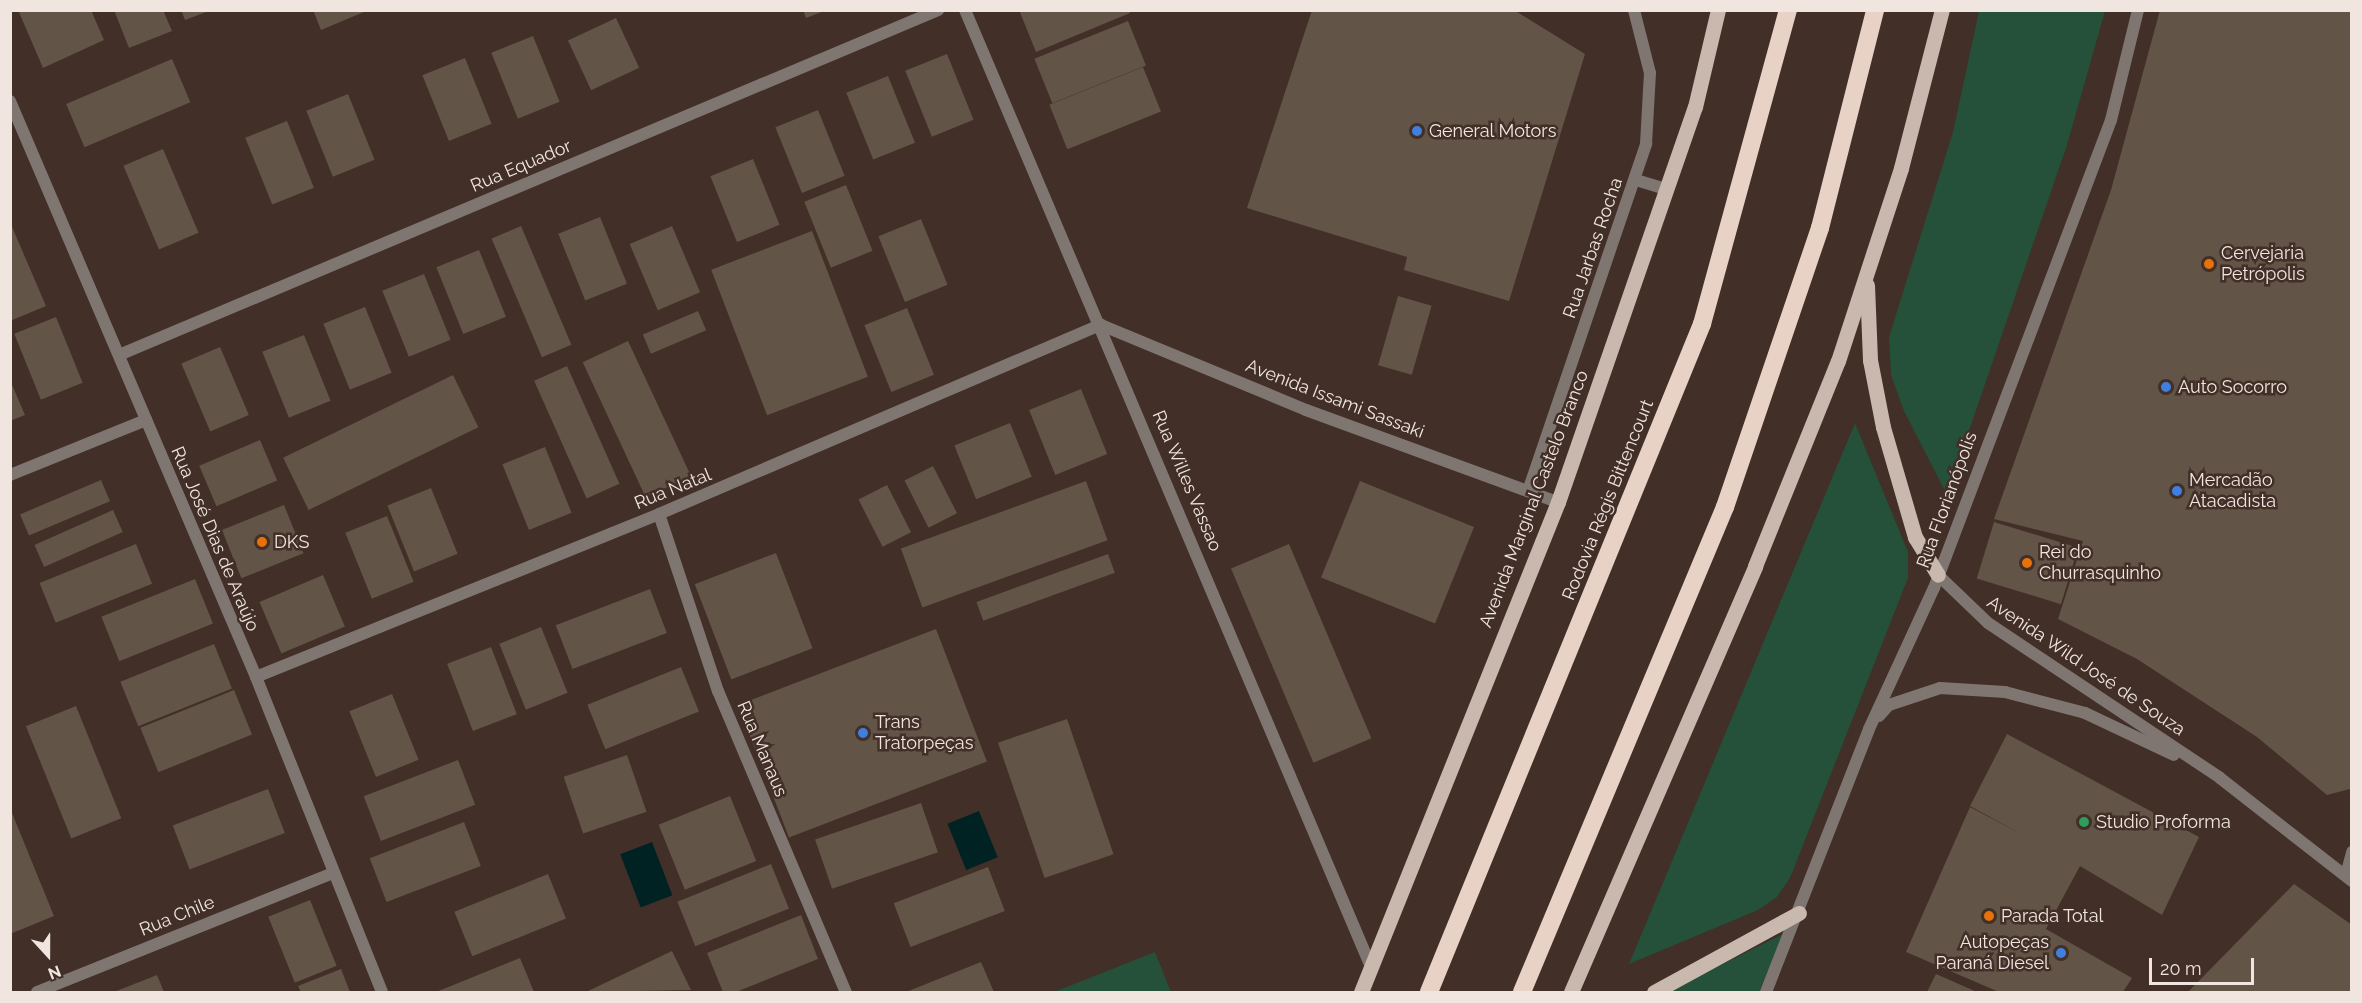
<!DOCTYPE html>
<meta charset="utf-8">
<style>
body{margin:0}
#map{position:relative;width:2362px;height:1003px;overflow:hidden;background:#412f28;font-family:Raleway,sans-serif}
div>[style]{position:absolute}
.green>*{inset:0;background:#255039}
.water>*{inset:0;background:#002223;transform-origin:0 0}
.building>*{inset:0;background:#625446;transform-origin:0 0}
.street>*{height:12px;margin:-6px;padding:0 6px;transform-origin:6px;border-radius:6px;background:#7f7671}
.primary>*{height:15px;margin:-7.5px;padding:0 7.5px;transform-origin:7.5px;border-radius:7.5px;background:#c9b8ad}
.highway>*{height:18px;margin:-9px;padding:0 9px;transform-origin:9px;border-radius:9px;background:#e7d2c5}
.dots>*{width:16px;height:16px;translate:-50% -50%;box-sizing:border-box;border:3px solid #412f28;border-radius:50%}
span{translate:-50% -50%;white-space:nowrap;text-align:center;line-height:1.15;-webkit-text-stroke:5px #412f28;paint-order:stroke}
.poi-label{font-size:18px;color:#f1e5e0}
.left{translate:0 -50%;text-align:left}
.right{translate:-100% -50%;text-align:right}
.street-label{font-size:18px;color:#f1e5e0}
.frame{position:absolute;inset:0;border:12px solid #f1e5e0;pointer-events:none}
.north{position:absolute;left:18px;top:925px;width:60px;height:60px;-webkit-text-stroke:4px #412f28;paint-order:stroke;rotate:159deg;font-size:16px;font-weight:700;line-height:24px;text-align:center;color:#f1e5e0}
.north::after{content:'';display:block;margin:auto;width:21px;height:27px;background:#f1e5e0;clip-path:polygon(50% 0,100% 100%,50% 72%,0 100%)}
.scale{position:absolute;left:2149px;top:958px;width:105px;height:27px;box-sizing:border-box;border:3px solid #f1e5e0;border-top:0;padding-left:8px;font-size:18px;line-height:21px;white-space:nowrap;color:#f1e5e0;-webkit-text-stroke:4px #412f28;paint-order:stroke}
</style>
<div id="map">
<div class="green">
<div style="clip-path:polygon(1979px 11px,2105px 11px,2067px 145px,1947px 495px,1904px 411px,1891px 375px,1889px 337px,1953px 132px)"></div>
<div style="clip-path:polygon(1855px 423px,1908px 552px,1908px 578px,1790px 878px,1777px 897px,1758px 910px,1629px 964px)"></div>
<div style="clip-path:polygon(1783px 934px,1759px 992px,1667px 992px)"></div>
<div style="clip-path:polygon(1155px 952px,1171px 992px,1054px 992px)"></div>
</div>
<div class="water">
<div style="left:979px;top:811px;width:50px;height:34px;rotate:68deg"></div>
<div style="left:652px;top:842px;width:57px;height:34px;rotate:69deg"></div>
</div>
<div class="building">
<div style="clip-path:polygon(18px 10px,91px 10px,104px 40px,43px 68px)"></div>
<div style="clip-path:polygon(114px 10px,163px 10px,172px 31px,129px 48px)"></div>
<div style="clip-path:polygon(181px 10px,209px 10px,209px 11px,185px 20px)"></div>
<div style="clip-path:polygon(313px 10px,363px 10px,364px 12px,321px 30px)"></div>
<div style="clip-path:polygon(803px 10px,824px 10px,824px 11px,806px 18px)"></div>
<div style="clip-path:polygon(1019px 10px,1129px 10px,1130px 13px,1036px 52px)"></div>
<div style="clip-path:polygon(1312px 10px,1514px 10px,1585px 54px,1509px 301px,1404px 270px,1407px 257px,1247px 208px)"></div>
<div style="clip-path:polygon(2160px 10px,2352px 10px,2352px 784px,2350px 789px,2327px 795px,2257px 737px,2137px 659px,2058px 619px,2083px 541px,1994px 519px,2111px 190px)"></div>
<div style="left:616px;top:18px;width:55px;height:53px;rotate:65deg"></div>
<div style="left:1128px;top:21px;width:48px;height:101px;rotate:68deg"></div>
<div style="left:533px;top:36px;width:71px;height:45px;rotate:68deg"></div>
<div style="left:947px;top:54px;width:71px;height:45px;rotate:68deg"></div>
<div style="left:465px;top:58px;width:71px;height:46px;rotate:68deg"></div>
<div style="left:172px;top:59px;width:47px;height:115px;rotate:67deg"></div>
<div style="left:1143px;top:67px;width:48px;height:101px;rotate:68deg"></div>
<div style="left:888px;top:76px;width:72px;height:45px;rotate:68deg"></div>
<div style="left:348px;top:94px;width:71px;height:45px;rotate:68deg"></div>
<div style="left:818px;top:110px;width:71px;height:46px;rotate:68deg"></div>
<div style="left:287px;top:121px;width:72px;height:45px;rotate:68deg"></div>
<div style="left:163px;top:149px;width:91px;height:43px;rotate:67deg"></div>
<div style="left:753px;top:159px;width:71px;height:46px;rotate:68deg"></div>
<div style="left:846px;top:185px;width:71px;height:45px;rotate:68deg"></div>
<div style="left:600px;top:217px;width:72px;height:45px;rotate:68deg"></div>
<div style="left:921px;top:219px;width:71px;height:46px;rotate:68deg"></div>
<div style="clip-path:polygon(10px 222px,46px 306px,10px 321px)"></div>
<div style="left:521px;top:226px;width:129px;height:32px;rotate:67deg"></div>
<div style="left:672px;top:226px;width:72px;height:46px;rotate:67deg"></div>
<div style="left:812px;top:231px;width:156px;height:108px;rotate:69deg"></div>
<div style="left:479px;top:250px;width:72px;height:46px;rotate:68deg"></div>
<div style="left:424px;top:274px;width:71px;height:45px;rotate:68deg"></div>
<div style="left:1398px;top:296px;width:35px;height:72px;rotate:16deg"></div>
<div style="left:365px;top:307px;width:71px;height:45px;rotate:68deg"></div>
<div style="left:907px;top:308px;width:72px;height:46px;rotate:68deg"></div>
<div style="left:698px;top:311px;width:21px;height:60px;rotate:67deg"></div>
<div style="left:56px;top:317px;width:71px;height:45px;rotate:68deg"></div>
<div style="left:304px;top:335px;width:71px;height:45px;rotate:68deg"></div>
<div style="left:628px;top:341px;width:149px;height:50px;rotate:65deg"></div>
<div style="left:220px;top:347px;width:74px;height:42px;rotate:67deg"></div>
<div style="left:567px;top:366px;width:129px;height:36px;rotate:66deg"></div>
<div style="left:453px;top:375px;width:58px;height:189px;rotate:64deg"></div>
<div style="clip-path:polygon(10px 380px,25px 415px,10px 421px)"></div>
<div style="left:1081px;top:389px;width:70px;height:56px;rotate:68deg"></div>
<div style="left:1010px;top:423px;width:58px;height:60px;rotate:68deg"></div>
<div style="left:260px;top:440px;width:44px;height:66px;rotate:67deg"></div>
<div style="left:545px;top:447px;width:71px;height:46px;rotate:68deg"></div>
<div style="left:933px;top:466px;width:53px;height:32px;rotate:63deg"></div>
<div style="left:101px;top:480px;width:23px;height:88px;rotate:67deg"></div>
<div style="left:1086px;top:481px;width:63px;height:197px;rotate:70deg"></div>
<div style="left:1360px;top:481px;width:123px;height:104px;rotate:22deg"></div>
<div style="left:887px;top:485px;width:53px;height:32px;rotate:63deg"></div>
<div style="left:431px;top:488px;width:71px;height:47px;rotate:68deg"></div>
<div style="left:284px;top:505px;width:52px;height:67px;rotate:68deg"></div>
<div style="left:113px;top:510px;width:24px;height:86px;rotate:66deg"></div>
<div style="left:387px;top:516px;width:71px;height:45px;rotate:68deg"></div>
<div style="left:1994px;top:522px;width:88px;height:59px;rotate:17deg"></div>
<div style="left:136px;top:544px;width:43px;height:104px;rotate:68deg"></div>
<div style="left:1289px;top:544px;width:211px;height:63px;rotate:67deg"></div>
<div style="left:776px;top:553px;width:102px;height:87px;rotate:69deg"></div>
<div style="left:1108px;top:554px;width:20px;height:140px;rotate:70deg"></div>
<div style="left:323px;top:575px;width:56px;height:69px;rotate:67deg"></div>
<div style="left:195px;top:579px;width:48px;height:101px;rotate:68deg"></div>
<div style="left:650px;top:589px;width:47px;height:101px;rotate:69deg"></div>
<div style="left:541px;top:627px;width:71px;height:45px;rotate:68deg"></div>
<div style="left:936px;top:629px;width:142px;height:212px;rotate:69deg"></div>
<div style="left:214px;top:644px;width:48px;height:101px;rotate:68deg"></div>
<div style="left:491px;top:647px;width:72px;height:47px;rotate:69deg"></div>
<div style="left:681px;top:667px;width:48px;height:101px;rotate:68deg"></div>
<div style="left:234px;top:690px;width:48px;height:101px;rotate:68deg"></div>
<div style="left:392px;top:694px;width:71px;height:46px;rotate:68deg"></div>
<div style="left:76px;top:706px;width:121px;height:54px;rotate:68deg"></div>
<div style="left:1067px;top:719px;width:143px;height:73px;rotate:71deg"></div>
<div style="clip-path:polygon(2007px 734px,2199px 837px,2162px 915px,2080px 866px,2046px 929px,2132px 978px,2123px 992px,1999px 992px,1906px 952px,1970px 807px,2021px 834px,1970px 806px)"></div>
<div style="left:627px;top:755px;width:60px;height:67px;rotate:71deg"></div>
<div style="left:458px;top:760px;width:48px;height:101px;rotate:69deg"></div>
<div style="left:268px;top:789px;width:47px;height:102px;rotate:69deg"></div>
<div style="left:730px;top:796px;width:70px;height:77px;rotate:68deg"></div>
<div style="left:921px;top:803px;width:52px;height:112px;rotate:71deg"></div>
<div style="clip-path:polygon(10px 808px,54px 916px,10px 934px)"></div>
<div style="left:464px;top:822px;width:47px;height:101px;rotate:69deg"></div>
<div style="left:771px;top:864px;width:48px;height:101px;rotate:68deg"></div>
<div style="left:988px;top:867px;width:47px;height:101px;rotate:69deg"></div>
<div style="left:548px;top:874px;width:48px;height:101px;rotate:68deg"></div>
<div style="clip-path:polygon(2294px 884px,2352px 925px,2352px 992px,2188px 992px)"></div>
<div style="left:310px;top:900px;width:71px;height:45px;rotate:68deg"></div>
<div style="clip-path:polygon(801px 915px,818px 959px,736px 992px,723px 992px,707px 953px)"></div>
<div style="clip-path:polygon(672px 951px,691px 990px,586px 992px)"></div>
<div style="clip-path:polygon(520px 958px,534px 992px,436px 992px)"></div>
<div style="clip-path:polygon(981px 962px,994px 992px,906px 992px)"></div>
<div style="clip-path:polygon(341px 969px,350px 992px,301px 992px,298px 986px)"></div>
<div style="clip-path:polygon(1936px 974px,1977px 992px,1927px 992px)"></div>
<div style="clip-path:polygon(157px 975px,164px 992px,114px 992px)"></div>
</div>
<div class="street">
<div style="left:965px;top:10px;width:1040px;rotate:67.01deg"></div>
<div style="left:10px;top:101px;width:626px;rotate:66.87deg"></div>
<div style="left:256px;top:677px;width:339px;rotate:68.2deg"></div>
<div style="left:1636px;top:180px;width:31px;rotate:17deg"></div>
<div style="left:1101px;top:325px;width:222px;rotate:22.5deg"></div>
<div style="left:1306px;top:410px;width:268px;rotate:20.1deg"></div>
<div style="left:119px;top:355px;width:889px;rotate:-22.84deg"></div>
<div style="left:10px;top:475px;width:147px;rotate:-22deg"></div>
<div style="left:1528px;top:491px;width:367px;rotate:-71.2deg"></div>
<div style="left:1646px;top:144px;width:71px;rotate:-86.8deg"></div>
<div style="left:1650px;top:73px;width:65px;rotate:-104.3deg"></div>
<div style="left:659px;top:514px;width:187px;rotate:71.6deg"></div>
<div style="left:718px;top:691px;width:327px;rotate:67deg"></div>
<div style="left:1938px;top:575px;width:69px;rotate:43.8deg"></div>
<div style="left:1988px;top:623px;width:279px;rotate:33.7deg"></div>
<div style="left:2220px;top:778px;width:167px;rotate:38deg"></div>
<div style="left:256px;top:677px;width:435px;rotate:-22deg"></div>
<div style="left:659px;top:514px;width:481px;rotate:-23.2deg"></div>
<div style="left:1879px;top:716px;width:15px;rotate:-48deg"></div>
<div style="left:1889px;top:705px;width:54px;rotate:-18.4deg"></div>
<div style="left:1940px;top:688px;width:65px;rotate:3.5deg"></div>
<div style="left:2005px;top:692px;width:83px;rotate:14.7deg"></div>
<div style="left:2085px;top:713px;width:98px;rotate:25.3deg"></div>
<div style="left:2346px;top:875px;width:24px;rotate:-75deg"></div>
<div style="left:37px;top:992px;width:317px;rotate:-21.9deg"></div>
<div style="left:1766px;top:992px;width:282px;rotate:-68.6deg"></div>
<div style="left:1869px;top:729px;width:155px;rotate:-65.3deg"></div>
<div style="left:1934px;top:588px;width:500px;rotate:-69.28deg"></div>
<div style="left:2111px;top:120px;width:113px;rotate:-76.2deg"></div>
</div>
<div class="primary">
<div style="left:1867px;top:285px;width:75px;rotate:87.7deg"></div>
<div style="left:1870px;top:360px;width:68px;rotate:79deg"></div>
<div style="left:1883px;top:427px;width:115px;rotate:73.8deg"></div>
<div style="left:1915px;top:537px;width:44px;rotate:58.8deg"></div>
<div style="left:1361px;top:992px;width:528px;rotate:-68.1deg"></div>
<div style="left:1558px;top:502px;width:418px;rotate:-70.9deg"></div>
<div style="left:1695px;top:107px;width:100px;rotate:-76.7deg"></div>
<div style="left:1571px;top:992px;width:464px;rotate:-66.6deg"></div>
<div style="left:1755px;top:566px;width:221px;rotate:-68deg"></div>
<div style="left:1838px;top:361px;width:203px;rotate:-71.9deg"></div>
<div style="left:1901px;top:168px;width:163px;rotate:-75.5deg"></div>
<div style="left:1654px;top:992px;width:165px;rotate:-28.6deg"></div>
</div>
<div class="highway">
<div style="left:1429px;top:992px;width:722px;rotate:-67.77deg"></div>
<div style="left:1702px;top:324px;width:326px;rotate:-74.7deg"></div>
<div style="left:1522px;top:992px;width:526px;rotate:-67.29deg"></div>
<div style="left:1725px;top:507px;width:295px;rotate:-71.2deg"></div>
<div style="left:1820px;top:228px;width:225px;rotate:-75.8deg"></div>
</div>
<div class="dots">
<div style="left:1417px;top:131px;background:#3f7fe0"></div>
<div style="left:2209px;top:264px;background:#e8710a"></div>
<div style="left:2166px;top:387px;background:#3f7fe0"></div>
<div style="left:2177px;top:491px;background:#3f7fe0"></div>
<div style="left:262px;top:542px;background:#e8710a"></div>
<div style="left:2027px;top:563px;background:#e8710a"></div>
<div style="left:863px;top:733px;background:#3f7fe0"></div>
<div style="left:2084px;top:822px;background:#2e9e5b"></div>
<div style="left:1989px;top:916px;background:#e8710a"></div>
<div style="left:2061px;top:953px;background:#3f7fe0"></div>
</div>
<div class="poi-label">
<span class="left" style="left:1429px;top:131px">General Motors</span>
<span class="left" style="left:2221px;top:264px">Cervejaria<br>Petrópolis</span>
<span class="left" style="left:2178px;top:387px">Auto Socorro</span>
<span class="left" style="left:2189px;top:491px">Mercadão<br>Atacadista</span>
<span class="left" style="left:274px;top:542px">DKS</span>
<span class="left" style="left:2039px;top:563px">Rei do<br>Churrasquinho</span>
<span class="left" style="left:875px;top:733px">Trans<br>Tratorpeças</span>
<span class="left" style="left:2096px;top:822px">Studio Proforma</span>
<span class="left" style="left:2001px;top:916px">Parada Total</span>
<span class="right" style="left:2049px;top:953px">Autopeças<br>Paraná Diesel</span>
</div>
<div class="street-label">
<span style="left:521px;top:166px;rotate:-23deg">Rua Equador</span>
<span style="left:1593px;top:248px;rotate:-71deg">Rua Jarbas Rocha</span>
<span style="left:1335px;top:399px;rotate:21deg">Avenida Issami Sassaki</span>
<span style="left:1187px;top:481px;rotate:67deg">Rua Willes Vassao</span>
<span style="left:673px;top:489px;rotate:-22deg">Rua Natal</span>
<span style="left:1534px;top:499px;rotate:-69deg">Avenida Marginal Castelo Branco</span>
<span style="left:1608px;top:500px;rotate:-68deg">Rodovia Régis Bittencourt</span>
<span style="left:1947px;top:500px;rotate:-70deg">Rua Florianópolis</span>
<span style="left:215px;top:539px;rotate:67deg">Rua José Dias de Araújo</span>
<span style="left:2086px;top:666px;rotate:34deg">Avenida Wild José de Souza</span>
<span style="left:762px;top:749px;rotate:67deg">Rua Manaus</span>
<span style="left:177px;top:916px;rotate:-22deg">Rua Chile</span>
</div>
<div class="frame"></div>
<div class="north">N</div>
<div class="scale">20 m</div>
</div>
